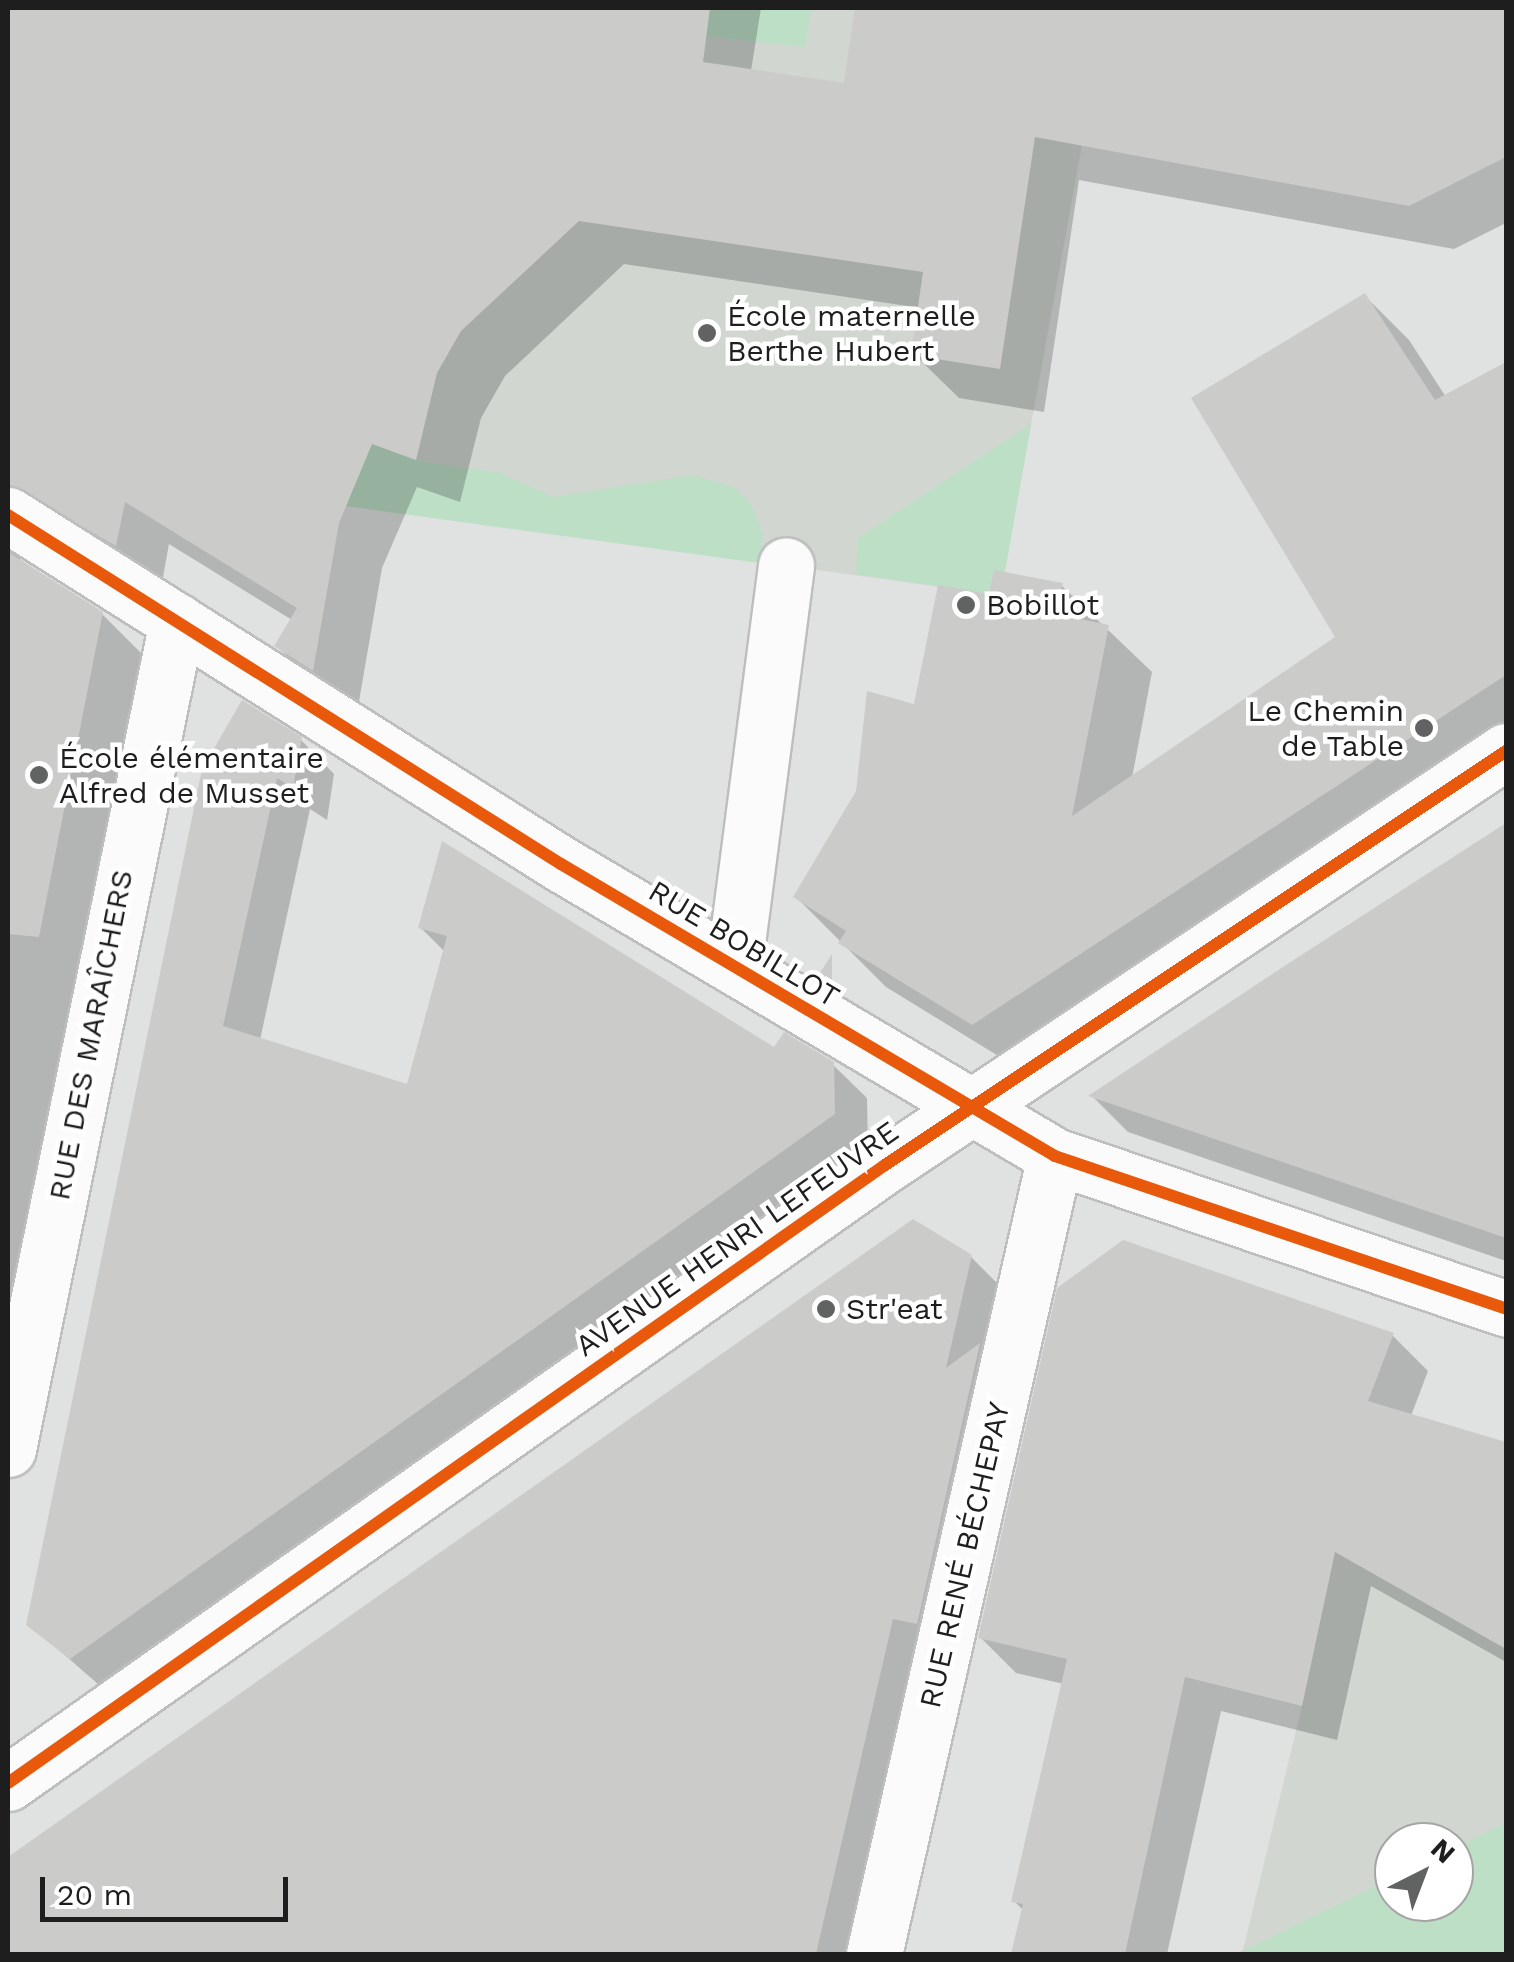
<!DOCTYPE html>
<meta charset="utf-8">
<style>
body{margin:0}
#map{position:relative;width:1514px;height:1962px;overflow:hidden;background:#e0e2e1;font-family:"Work Sans",sans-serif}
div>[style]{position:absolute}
.built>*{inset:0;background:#d1d6d1}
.green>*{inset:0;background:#bcdfc6}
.shadow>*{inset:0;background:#0003}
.building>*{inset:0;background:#cbcbca}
.roads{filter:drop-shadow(2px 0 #bdbebd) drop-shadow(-2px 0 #bdbebd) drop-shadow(0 2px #bdbebd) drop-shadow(0 -2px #bdbebd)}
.minor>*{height:55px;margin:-27.5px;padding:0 27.5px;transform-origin:27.5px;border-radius:27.5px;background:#fafbfa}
.cycleway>*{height:12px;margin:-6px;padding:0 6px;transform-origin:6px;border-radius:6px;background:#e8590c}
.dots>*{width:28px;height:28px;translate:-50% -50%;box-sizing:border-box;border:5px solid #fff;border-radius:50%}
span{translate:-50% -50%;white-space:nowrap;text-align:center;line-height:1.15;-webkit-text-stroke:9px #fff;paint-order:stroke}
.poi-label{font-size:30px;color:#1d1e1d}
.left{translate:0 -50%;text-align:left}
.right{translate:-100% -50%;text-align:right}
.street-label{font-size:30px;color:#1d1e1d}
.frame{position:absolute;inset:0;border:10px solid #1d1e1d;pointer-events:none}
.north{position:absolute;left:1374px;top:1822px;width:100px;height:100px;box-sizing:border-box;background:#fff;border:2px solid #a5a5a5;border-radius:50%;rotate:42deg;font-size:28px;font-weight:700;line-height:40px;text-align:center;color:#1d1e1d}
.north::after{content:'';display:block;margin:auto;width:35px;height:45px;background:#616362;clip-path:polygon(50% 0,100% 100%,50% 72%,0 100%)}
.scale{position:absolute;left:40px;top:1877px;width:248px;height:45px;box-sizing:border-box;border:5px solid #1d1e1d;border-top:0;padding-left:12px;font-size:30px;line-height:35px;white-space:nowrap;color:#1d1e1d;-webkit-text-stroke:8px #fff;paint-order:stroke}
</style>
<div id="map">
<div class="built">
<div style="clip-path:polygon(412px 8px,603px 31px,706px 35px,710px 8px,1107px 8px,1000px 595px,346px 506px,369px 444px,351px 440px)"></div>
<div style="clip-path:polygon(evenodd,1368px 1401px,1506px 1444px,1506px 1954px,1236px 1954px,1243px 1950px,1302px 1706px,1333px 1560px,1336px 1497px,1368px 1401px,1394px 1842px,1454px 1842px,1454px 1902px,1394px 1902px,1394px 1842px)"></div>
</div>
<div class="green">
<div style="clip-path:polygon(710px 8px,811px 8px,805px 47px,706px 36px)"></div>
<div style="clip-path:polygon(1031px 424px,1005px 572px,994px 570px,989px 594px,856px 574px,858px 538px)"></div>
<div style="clip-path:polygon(369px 443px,419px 461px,500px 473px,553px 497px,693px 475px,734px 487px,751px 504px,763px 535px,759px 563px,346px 506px)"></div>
<div style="clip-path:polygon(1506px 1823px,1506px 1954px,1236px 1954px,1394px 1877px,1394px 1902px,1454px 1902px,1454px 1848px)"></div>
</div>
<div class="shadow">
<div style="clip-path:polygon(8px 8px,761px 8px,751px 71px,846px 86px,858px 8px,1506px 8px,1506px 223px,1454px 249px,1079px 180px,1044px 412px,959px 398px,914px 354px,921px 308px,624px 264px,505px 376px,481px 418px,460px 502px,417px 487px,382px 568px,357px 713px,322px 690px,277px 646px,292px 620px,169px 544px,161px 588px,26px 542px,20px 561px,102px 614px,147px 659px,8px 1357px)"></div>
<div style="clip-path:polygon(1365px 296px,1409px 340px,1446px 397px,1506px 367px,1506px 747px,1018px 1068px,886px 987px,796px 897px,991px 597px,1061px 585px,1152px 672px,1132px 778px,1338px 637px)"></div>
<div style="clip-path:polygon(300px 739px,334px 774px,327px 820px,310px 809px,260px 1040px,409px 1088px,445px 952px,420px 927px,443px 845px,775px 1051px,832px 1064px,867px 1098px,868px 1149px,106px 1691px,29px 1624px,204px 770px)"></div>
<div style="clip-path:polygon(1506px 825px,1506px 1261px,1128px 1132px,1092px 1096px)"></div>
<div style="clip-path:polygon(914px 1222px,971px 1257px,1009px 1295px,863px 1954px,8px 1954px,8px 1859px)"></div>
<div style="clip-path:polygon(1392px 1335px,1428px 1371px,1411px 1416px,1506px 1447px,1506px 1662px,1371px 1586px,1337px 1740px,1221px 1711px,1167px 1954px,1013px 1954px,1024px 1911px,1014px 1901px,1064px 1684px,1016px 1673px,980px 1637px)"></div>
</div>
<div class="building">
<div style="clip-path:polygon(8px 8px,710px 8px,703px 62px,844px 83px,855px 8px,1506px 8px,1506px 157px,1409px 206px,1035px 137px,1000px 369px,911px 355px,923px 272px,579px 221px,461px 331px,437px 373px,416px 460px,372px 444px,339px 523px,313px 671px,274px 646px,297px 608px,125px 502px,116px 546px,8px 484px)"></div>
<div style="clip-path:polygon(1365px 293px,1435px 400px,1506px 362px,1506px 675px,972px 1025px,838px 943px,846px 931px,793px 897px,856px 791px,867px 691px,914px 704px,938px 585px,989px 594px,994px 570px,1063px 583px,1056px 614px,1109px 625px,1072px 816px,1335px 637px,1191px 398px)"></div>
<div style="clip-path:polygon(8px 552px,103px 612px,39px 937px,8px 934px)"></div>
<div style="clip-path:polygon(242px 700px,302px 737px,293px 788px,277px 778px,223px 1026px,407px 1084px,447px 936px,418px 928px,442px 841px,774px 1047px,784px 1032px,834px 1062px,835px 1114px,70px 1659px,26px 1625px,202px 769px)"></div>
<div style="clip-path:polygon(1506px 823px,1506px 1238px,1088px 1096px,1289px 963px)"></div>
<div style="clip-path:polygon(832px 954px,832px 988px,816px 979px)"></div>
<div style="clip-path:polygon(913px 1219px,972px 1255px,946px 1368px,980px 1343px,917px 1624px,893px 1619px,816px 1954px,8px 1954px,8px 1857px)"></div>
<div style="clip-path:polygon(1123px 1240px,1394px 1333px,1368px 1401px,1506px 1442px,1506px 1649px,1335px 1552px,1302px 1706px,1185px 1677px,1125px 1954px,1011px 1954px,1023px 1904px,1011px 1902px,1067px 1659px,978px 1638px,1057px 1288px)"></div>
</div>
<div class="roads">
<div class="minor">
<div style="left:8px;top:515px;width:654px;rotate:32.26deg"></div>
<div style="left:561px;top:864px;width:574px;rotate:30.59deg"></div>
<div style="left:1055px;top:1156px;width:476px;rotate:18.7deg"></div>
<div style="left:734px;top:966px;width:404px;rotate:-82.6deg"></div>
<div style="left:8px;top:1449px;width:845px;rotate:-78.46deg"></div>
<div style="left:8px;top:1783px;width:1073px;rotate:-35.17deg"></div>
<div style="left:885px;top:1165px;width:746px;rotate:-33.69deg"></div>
<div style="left:874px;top:1954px;width:818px;rotate:-77.22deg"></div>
</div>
</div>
<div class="cycleway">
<div style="left:8px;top:515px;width:654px;rotate:32.26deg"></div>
<div style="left:561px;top:864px;width:574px;rotate:30.59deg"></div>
<div style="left:1055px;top:1156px;width:476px;rotate:18.7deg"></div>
<div style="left:8px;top:1783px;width:1073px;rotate:-35.17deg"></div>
<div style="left:885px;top:1165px;width:746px;rotate:-33.69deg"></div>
</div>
<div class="dots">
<div style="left:707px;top:333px;background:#616362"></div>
<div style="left:966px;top:605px;background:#616362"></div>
<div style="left:1424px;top:728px;background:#616362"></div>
<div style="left:39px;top:775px;background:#616362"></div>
<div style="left:826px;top:1309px;background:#616362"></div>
</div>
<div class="poi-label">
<span class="left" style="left:727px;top:333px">École maternelle<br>Berthe Hubert</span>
<span class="left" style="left:986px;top:605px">Bobillot</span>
<span class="right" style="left:1404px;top:728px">Le Chemin<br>de Table</span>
<span class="left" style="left:59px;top:775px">École élémentaire<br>Alfred de Musset</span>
<span class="left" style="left:846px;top:1309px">Str'eat</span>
</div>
<div class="street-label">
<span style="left:744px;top:944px;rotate:31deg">RUE BOBILLOT</span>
<span style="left:91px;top:1035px;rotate:-79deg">RUE DES MARAÎCHERS</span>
<span style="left:737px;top:1239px;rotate:-35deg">AVENUE HENRI LEFEUVRE</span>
<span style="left:965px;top:1555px;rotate:-77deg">RUE RENÉ BÉCHEPAY</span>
</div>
<div class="frame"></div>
<div class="north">N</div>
<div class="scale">20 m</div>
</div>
